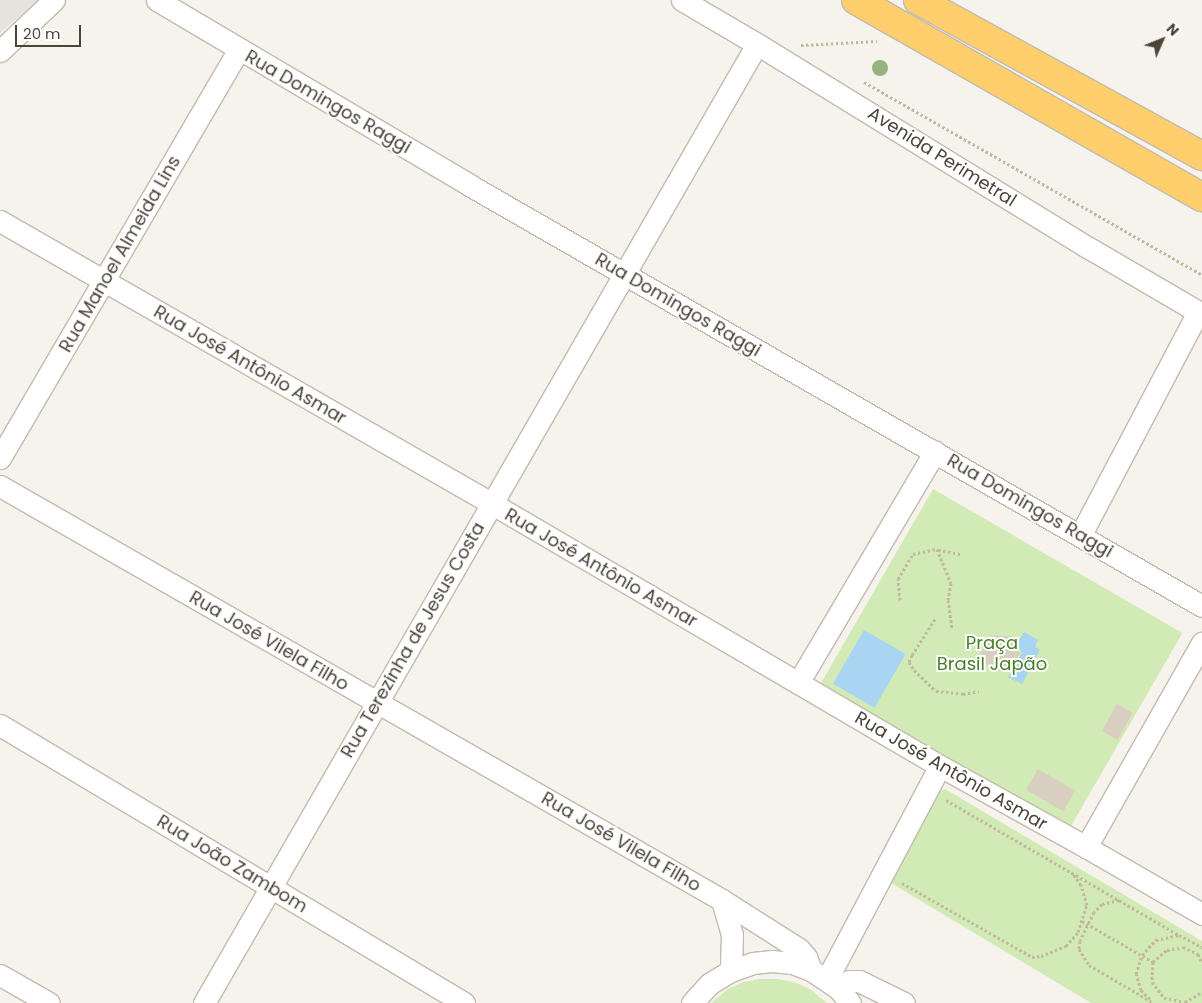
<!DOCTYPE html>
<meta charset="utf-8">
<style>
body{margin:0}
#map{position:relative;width:1202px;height:1003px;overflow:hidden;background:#f6f3ec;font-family:Poppins,sans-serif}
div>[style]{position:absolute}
.industrial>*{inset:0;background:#e6e2dd}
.green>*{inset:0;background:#d2eab5;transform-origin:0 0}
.water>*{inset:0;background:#a9d4f2;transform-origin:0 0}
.building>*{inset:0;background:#d8cfc1;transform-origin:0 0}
.path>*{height:3px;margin-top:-1.5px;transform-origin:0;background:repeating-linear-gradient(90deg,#c4b79f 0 2.5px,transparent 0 5px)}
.roads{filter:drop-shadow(1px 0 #c2bbae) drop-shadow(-1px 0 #c2bbae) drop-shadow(0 1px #c2bbae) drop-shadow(0 -1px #c2bbae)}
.street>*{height:21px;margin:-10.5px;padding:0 10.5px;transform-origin:10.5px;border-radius:10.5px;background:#fff}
.highway>*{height:28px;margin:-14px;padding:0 14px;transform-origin:14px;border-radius:14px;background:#ffcf6e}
.trees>*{width:16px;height:16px;margin:-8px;border-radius:50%;background:#97b381}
span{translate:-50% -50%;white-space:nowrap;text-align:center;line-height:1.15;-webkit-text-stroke:4px #fff;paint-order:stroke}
.street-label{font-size:18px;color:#4b4439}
.park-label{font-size:18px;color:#4a7f2a}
.north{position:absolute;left:1137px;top:15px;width:50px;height:50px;-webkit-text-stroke:4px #fff;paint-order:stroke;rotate:46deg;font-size:14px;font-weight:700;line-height:20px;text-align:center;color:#4b4439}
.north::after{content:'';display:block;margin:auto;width:18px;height:22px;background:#4b4439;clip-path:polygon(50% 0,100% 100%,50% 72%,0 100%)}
.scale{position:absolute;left:15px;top:25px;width:66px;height:22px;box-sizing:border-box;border:2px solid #4b4439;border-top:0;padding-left:6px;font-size:15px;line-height:18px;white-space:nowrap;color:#4b4439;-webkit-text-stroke:4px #fff;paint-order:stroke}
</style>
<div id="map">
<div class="industrial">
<div style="clip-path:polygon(0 0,39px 0,0 33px)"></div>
</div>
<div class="green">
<div style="left:933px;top:489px;width:288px;height:228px;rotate:30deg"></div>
<div style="clip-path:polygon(945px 789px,1202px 941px,1202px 1003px,1091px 1003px,886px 880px,936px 792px)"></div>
<div style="clip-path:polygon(760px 979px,778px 979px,794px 982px,810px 989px,827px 1003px,711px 1003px,728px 989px,744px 982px)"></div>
</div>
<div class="water">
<div style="left:864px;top:630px;width:48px;height:62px;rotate:30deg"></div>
<div style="clip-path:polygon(1024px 632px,1038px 640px,1035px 647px,1040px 650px,1022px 684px,1008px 677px,1022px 653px,1017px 644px)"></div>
</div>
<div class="building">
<div style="clip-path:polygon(991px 636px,1011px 636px,1020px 653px,1010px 672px,990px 670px,980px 653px)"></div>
<div style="left:1117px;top:704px;width:18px;height:31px;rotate:29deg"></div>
<div style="left:1038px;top:769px;width:43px;height:24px;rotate:30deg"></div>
</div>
<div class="path">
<div style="left:801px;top:45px;width:76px;rotate:-3deg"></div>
<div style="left:864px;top:82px;width:389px;rotate:29.7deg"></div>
<div style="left:938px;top:550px;width:23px;rotate:10deg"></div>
<div style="left:900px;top:600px;width:21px;rotate:-95deg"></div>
<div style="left:898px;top:579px;width:29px;rotate:-59deg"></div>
<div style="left:913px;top:554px;width:25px;rotate:-12deg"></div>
<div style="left:937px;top:549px;width:37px;rotate:68deg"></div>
<div style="left:951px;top:583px;width:17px;rotate:100deg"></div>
<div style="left:948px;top:600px;width:28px;rotate:82deg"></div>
<div style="left:935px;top:619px;width:43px;rotate:122.6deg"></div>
<div style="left:912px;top:655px;width:8px;rotate:113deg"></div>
<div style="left:909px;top:662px;width:9px;rotate:58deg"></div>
<div style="left:914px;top:670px;width:30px;rotate:44deg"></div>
<div style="left:936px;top:691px;width:27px;rotate:6deg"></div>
<div style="left:963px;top:694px;width:16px;rotate:-11deg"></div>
<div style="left:946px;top:800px;width:269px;rotate:30.1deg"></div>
<div style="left:902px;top:883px;width:150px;rotate:29.6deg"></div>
<div style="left:1032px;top:957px;width:9px;rotate:-6deg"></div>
<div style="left:1041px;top:956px;width:27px;rotate:-22deg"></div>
<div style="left:1066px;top:946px;width:18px;rotate:-49deg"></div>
<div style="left:1078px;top:932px;width:28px;rotate:-72deg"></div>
<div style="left:1087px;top:905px;width:21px;rotate:-107deg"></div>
<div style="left:1081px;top:885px;width:16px;rotate:-125deg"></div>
<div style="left:1119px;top:900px;width:17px;rotate:167deg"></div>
<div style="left:1102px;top:904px;width:11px;rotate:135deg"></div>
<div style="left:1094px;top:912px;width:32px;rotate:116deg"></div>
<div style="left:1080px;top:941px;width:8px;rotate:97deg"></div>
<div style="left:1079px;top:949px;width:19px;rotate:58deg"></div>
<div style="left:1089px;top:965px;width:73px;rotate:30.4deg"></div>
<div style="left:1082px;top:921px;width:82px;rotate:30deg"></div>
<div style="left:1153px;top:962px;width:18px;rotate:-41deg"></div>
<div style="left:1167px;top:950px;width:16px;rotate:-11deg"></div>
<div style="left:1183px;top:947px;width:17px;rotate:25deg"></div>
<div style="left:1198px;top:954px;width:10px;rotate:66deg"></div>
<div style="left:1153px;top:962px;width:20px;rotate:93deg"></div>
<div style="left:1152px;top:982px;width:20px;rotate:53deg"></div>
<div style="left:1164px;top:998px;width:21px;rotate:11deg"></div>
<div style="left:1185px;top:1002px;width:20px;rotate:-30deg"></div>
<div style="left:1150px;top:999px;width:13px;rotate:-135deg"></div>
<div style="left:1141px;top:990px;width:17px;rotate:-107deg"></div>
<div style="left:1136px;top:974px;width:20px;rotate:-72deg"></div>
<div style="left:1142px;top:955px;width:21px;rotate:-47deg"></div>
<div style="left:1156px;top:940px;width:24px;rotate:-12deg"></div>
<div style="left:1179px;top:935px;width:26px;rotate:28deg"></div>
</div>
<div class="roads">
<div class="street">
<div style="left:157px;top:0;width:365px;rotate:30.6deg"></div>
<div style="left:471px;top:186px;width:843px;rotate:29.88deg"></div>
<div style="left:682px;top:0;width:87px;rotate:30.4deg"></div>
<div style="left:757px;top:44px;width:390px;rotate:31.6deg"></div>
<div style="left:1089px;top:248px;width:131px;rotate:30.3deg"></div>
<div style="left:0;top:51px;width:74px;rotate:-43.4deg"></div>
<div style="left:0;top:221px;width:566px;rotate:29.87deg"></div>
<div style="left:491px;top:503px;width:520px;rotate:30.36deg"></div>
<div style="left:940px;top:766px;width:167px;rotate:29deg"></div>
<div style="left:1086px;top:847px;width:134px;rotate:30deg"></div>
<div style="left:0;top:458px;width:474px;rotate:-59.7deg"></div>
<div style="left:0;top:486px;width:832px;rotate:29.83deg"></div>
<div style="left:722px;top:900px;width:91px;rotate:32.5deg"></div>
<div style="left:799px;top:949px;width:11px;rotate:49deg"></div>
<div style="left:806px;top:957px;width:14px;rotate:69deg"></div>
<div style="left:1081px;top:534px;width:251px;rotate:-62.2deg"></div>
<div style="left:798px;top:683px;width:269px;rotate:-59.4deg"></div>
<div style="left:0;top:725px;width:541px;rotate:30.93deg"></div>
<div style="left:1086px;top:847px;width:235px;rotate:-60.4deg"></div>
<div style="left:722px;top:900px;width:36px;rotate:74deg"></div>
<div style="left:732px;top:935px;width:36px;rotate:92deg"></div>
<div style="left:0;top:975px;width:56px;rotate:29.7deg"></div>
<div style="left:827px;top:979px;width:241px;rotate:-62.1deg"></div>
<div style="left:838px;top:988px;width:13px;rotate:-32deg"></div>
<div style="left:849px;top:981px;width:10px"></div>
<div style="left:859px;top:981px;width:50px;rotate:26.1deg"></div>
<div style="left:204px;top:1003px;width:1107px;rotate:-60.03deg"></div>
<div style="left:692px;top:1003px;width:25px;rotate:-48deg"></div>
<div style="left:709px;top:984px;width:26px;rotate:-31deg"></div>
<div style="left:731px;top:971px;width:23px;rotate:-20deg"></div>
<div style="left:753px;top:963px;width:19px;rotate:-6deg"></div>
<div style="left:772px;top:961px;width:20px;rotate:6deg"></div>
<div style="left:792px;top:963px;width:20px;rotate:20deg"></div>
<div style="left:811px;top:970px;width:32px;rotate:34deg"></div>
<div style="left:838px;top:988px;width:19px;rotate:51deg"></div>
</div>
<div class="highway">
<div style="left:856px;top:0;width:398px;rotate:29.7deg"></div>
<div style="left:918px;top:0;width:324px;rotate:28.8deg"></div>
</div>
</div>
<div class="trees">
<div style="left:880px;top:68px"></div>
</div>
<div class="street-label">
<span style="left:328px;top:102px;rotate:30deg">Rua Domingos Raggi</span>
<span style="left:942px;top:157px;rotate:32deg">Avenida Perimetral</span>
<span style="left:120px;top:254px;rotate:-60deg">Rua Manoel Almeida Lins</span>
<span style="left:678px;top:305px;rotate:30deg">Rua Domingos Raggi</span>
<span style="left:250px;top:365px;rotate:30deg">Rua José Antônio Asmar</span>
<span style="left:1030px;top:506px;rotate:30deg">Rua Domingos Raggi</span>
<span style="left:601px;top:568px;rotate:30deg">Rua José Antônio Asmar</span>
<span style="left:413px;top:640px;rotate:-60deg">Rua Terezinha de Jesus Costa</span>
<span style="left:269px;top:641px;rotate:30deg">Rua José Vilela Filho</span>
<span style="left:951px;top:771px;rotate:30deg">Rua José Antônio Asmar</span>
<span style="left:621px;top:842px;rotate:30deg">Rua José Vilela Filho</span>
<span style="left:232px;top:864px;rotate:31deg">Rua João Zambom</span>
</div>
<div class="park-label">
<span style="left:992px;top:654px">Praça<br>Brasil Japão</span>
</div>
<div class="north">N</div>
<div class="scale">20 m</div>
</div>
